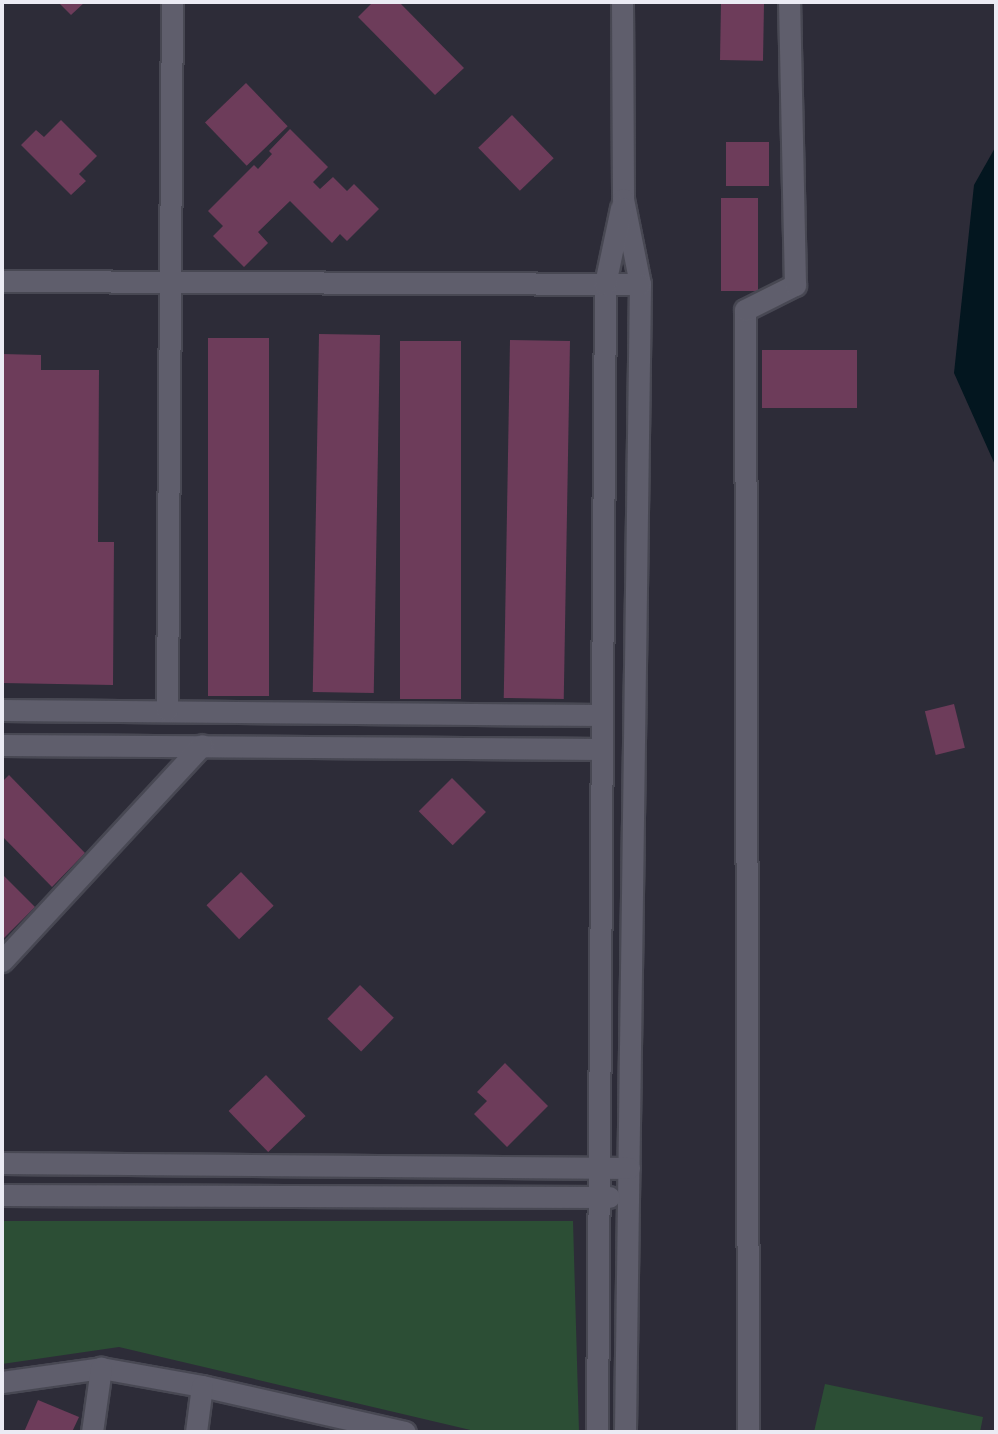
<!DOCTYPE html>
<style>
body{margin:0}
#map{position:relative;width:998px;height:1434px;overflow:hidden;background:#2d2c38;font-family:Merriweather,serif}
div>[style]{position:absolute}
.green>*{inset:0;background:#2c4e35}
.water>*{inset:0;background:#03161f}
.building>*{inset:0;background:#6d3c5a;transform-origin:0 0}
.roads{filter:drop-shadow(2px 0 #484853) drop-shadow(-2px 0 #484853) drop-shadow(0 2px #484853) drop-shadow(0 -2px #484853)}
.minor>*{height:21px;margin:-10.5px;padding:0 10.5px;transform-origin:10.5px;border-radius:10.5px;background:#5f5e6c}
span{translate:-50% -50%;white-space:nowrap;text-align:center;line-height:1.15;-webkit-text-stroke:6px #15151b;paint-order:stroke}
.frame{position:absolute;inset:0;border:4px solid #ebebf4;pointer-events:none}
</style>
<div id="map">
<div class="green">
<div style="clip-path:polygon(2px 1221px,573px 1221px,579px 1432px,479px 1432px,119px 1347px,2px 1364px)"></div>
<div style="clip-path:polygon(825px 1384px,983px 1417px,980px 1432px,814px 1432px)"></div>
</div>
<div class="water">
<div style="clip-path:polygon(996px 146px,996px 467px,954px 373px,974px 185px)"></div>
</div>
<div class="building">
<div style="clip-path:polygon(58px 2px,85px 2px,71px 15px)"></div>
<div style="clip-path:polygon(373px 2px,399px 2px,464px 68px,435px 95px,358px 17px)"></div>
<div style="left:721px;top:3px;width:43px;height:57px;rotate:1deg"></div>
<div style="left:246px;top:83px;width:60px;height:57px;rotate:46deg"></div>
<div style="left:512px;top:115px;width:60px;height:47px;rotate:46deg"></div>
<div style="clip-path:polygon(61px 120px,97px 156px,79px 174px,86px 181px,71px 195px,21px 145px,36px 130px,44px 137px)"></div>
<div style="clip-path:polygon(290px 129px,328px 167px,313px 182px,320px 189px,333px 177px,347px 191px,354px 184px,379px 209px,347px 241px,340px 234px,332px 243px,290px 201px,258px 232px,268px 243px,244px 267px,213px 236px,223px 226px,208px 211px,254px 165px,258px 169px,272px 154px,269px 151px)"></div>
<div style="left:726px;top:142px;width:43px;height:44px"></div>
<div style="left:721px;top:198px;width:37px;height:93px"></div>
<div style="left:319px;top:334px;width:61px;height:358px;rotate:1deg"></div>
<div style="left:208px;top:338px;width:61px;height:358px"></div>
<div style="left:510px;top:340px;width:60px;height:358px;rotate:1deg"></div>
<div style="left:400px;top:341px;width:61px;height:358px"></div>
<div style="left:762px;top:350px;width:95px;height:58px"></div>
<div style="clip-path:polygon(2px 354px,41px 355px,41px 370px,99px 370px,98px 542px,114px 542px,113px 685px,2px 683px)"></div>
<div style="left:954px;top:704px;width:45px;height:30px;rotate:76deg"></div>
<div style="clip-path:polygon(9px 775px,85px 853px,52px 887px,2px 836px,2px 782px)"></div>
<div style="left:452px;top:778px;width:48px;height:47px;rotate:45deg"></div>
<div style="left:241px;top:872px;width:47px;height:48px;rotate:46deg"></div>
<div style="clip-path:polygon(2px 874px,35px 907px,2px 940px)"></div>
<div style="left:360px;top:985px;width:47px;height:47px;rotate:44deg"></div>
<div style="clip-path:polygon(505px 1063px,548px 1106px,507px 1147px,474px 1114px,487px 1101px,477px 1092px)"></div>
<div style="left:266px;top:1075px;width:57px;height:52px;rotate:46deg"></div>
<div style="clip-path:polygon(38px 1400px,79px 1417px,72px 1432px,24px 1432px)"></div>
</div>
<div class="roads">
<div class="minor">
<div style="left:622px;top:2px;width:197px;rotate:89.7deg"></div>
<div style="left:623px;top:199px;width:87px;rotate:78.7deg"></div>
<div style="left:640px;top:284px;width:1148px;rotate:90.75deg"></div>
<div style="left:2px;top:281px;width:638px;rotate:0.27deg"></div>
<div style="left:2px;top:710px;width:600px;rotate:0.48deg"></div>
<div style="left:167px;top:710px;width:708px;rotate:-89.6deg"></div>
<div style="left:2px;top:745px;width:599px;rotate:0.38deg"></div>
<div style="left:2px;top:961px;width:294px;rotate:-47.2deg"></div>
<div style="left:2px;top:1163px;width:627px;rotate:0.46deg"></div>
<div style="left:2px;top:1195px;width:607px;rotate:0.19deg"></div>
<div style="left:2px;top:1382px;width:100px;rotate:-8deg"></div>
<div style="left:101px;top:1368px;width:103px;rotate:10.1deg"></div>
<div style="left:202px;top:1386px;width:208px;rotate:12.8deg"></div>
<div style="left:92px;top:1432px;width:65px;rotate:-82deg"></div>
<div style="left:196px;top:1432px;width:46px;rotate:-82.6deg"></div>
<div style="left:597px;top:1432px;width:1148px;rotate:-89.6deg"></div>
<div style="left:605px;top:284px;width:78px;rotate:-78.1deg"></div>
<div style="left:748px;top:1432px;width:1122px;rotate:-90.15deg"></div>
<div style="left:745px;top:310px;width:56px;rotate:-26.6deg"></div>
<div style="left:795px;top:285px;width:283px;rotate:-91.2deg"></div>
</div>
</div>
<div class="frame"></div>
</div>
